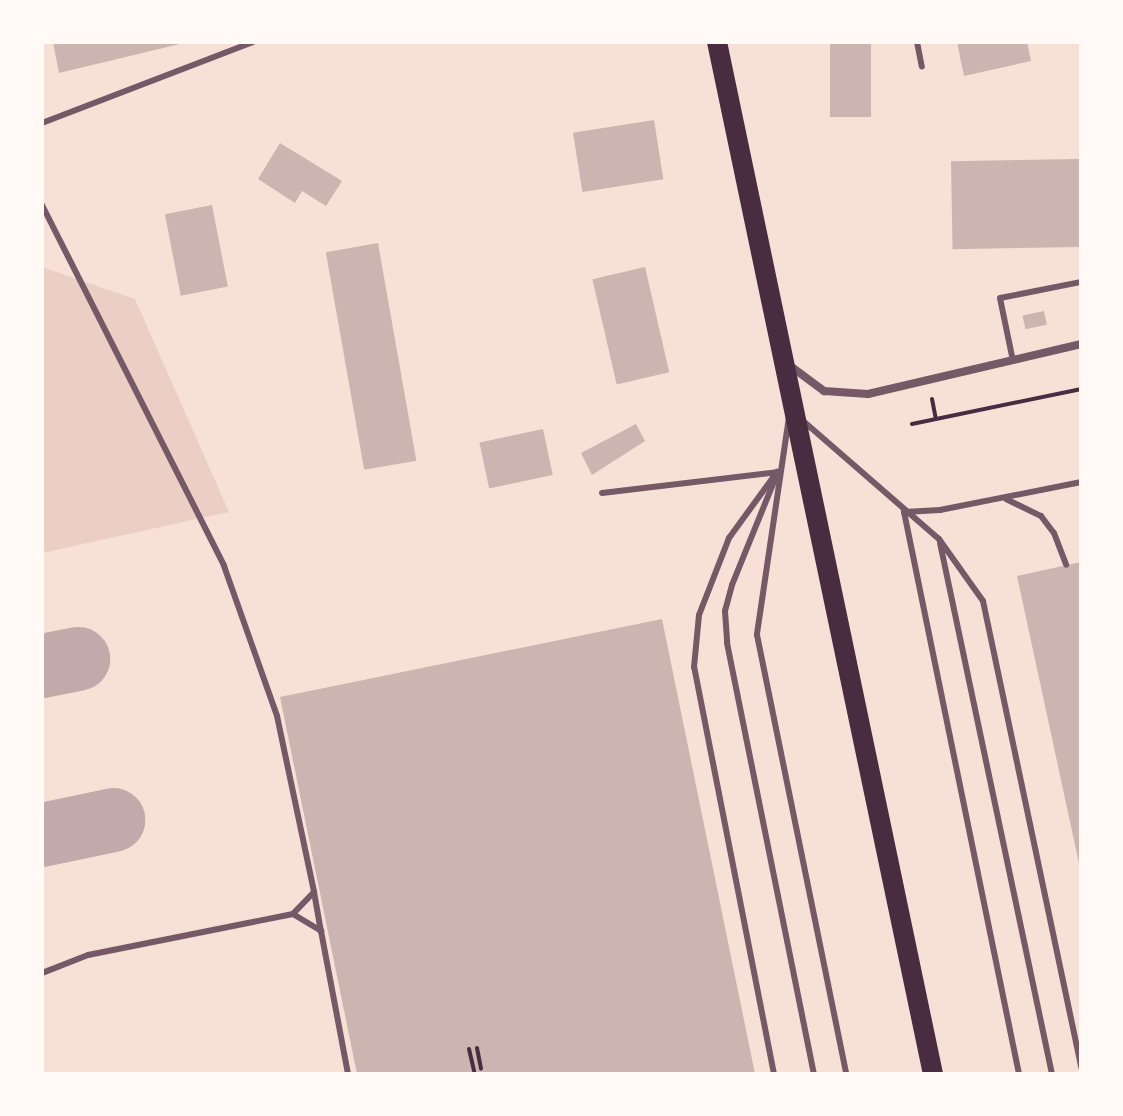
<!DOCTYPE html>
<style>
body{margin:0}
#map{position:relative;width:1123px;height:1116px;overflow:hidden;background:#f7e1d7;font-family:Arial,sans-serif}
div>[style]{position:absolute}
.green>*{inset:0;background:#ebcfc5}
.taxiway>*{height:64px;margin:-32px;padding:0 32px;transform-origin:32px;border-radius:32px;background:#c3aaaa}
.building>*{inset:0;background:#ccb4b1;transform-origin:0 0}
.path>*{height:4px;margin:-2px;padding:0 2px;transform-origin:2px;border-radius:2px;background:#4a2c40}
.service>*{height:6px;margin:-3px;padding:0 3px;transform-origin:3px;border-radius:3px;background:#755966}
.minor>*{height:8px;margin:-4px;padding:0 4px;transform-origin:4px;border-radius:4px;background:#755966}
.primary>*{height:20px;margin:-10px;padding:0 10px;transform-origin:10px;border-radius:10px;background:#4a2c40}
span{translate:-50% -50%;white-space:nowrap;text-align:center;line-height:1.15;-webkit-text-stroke:6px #fffaf5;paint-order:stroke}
.frame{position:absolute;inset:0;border:44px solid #fffaf5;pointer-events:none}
</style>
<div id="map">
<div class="green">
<div style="clip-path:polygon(42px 267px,135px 299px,229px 512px,42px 553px)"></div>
</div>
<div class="taxiway">
<div style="left:42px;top:666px;width:37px;rotate:-11deg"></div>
<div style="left:42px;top:835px;width:73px;rotate:-11.9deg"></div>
</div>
<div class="building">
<div style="clip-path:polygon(53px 42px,184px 42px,184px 43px,59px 73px)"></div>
<div style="left:830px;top:42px;width:41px;height:75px"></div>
<div style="clip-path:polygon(957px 42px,1027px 42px,1031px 61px,964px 76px)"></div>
<div style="left:654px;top:120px;width:60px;height:82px;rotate:81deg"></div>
<div style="clip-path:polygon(280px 143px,342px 181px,326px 206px,302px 191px,295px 203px,258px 179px)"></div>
<div style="left:1079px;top:159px;width:88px;height:128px;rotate:89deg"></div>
<div style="left:212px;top:205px;width:83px;height:48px;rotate:79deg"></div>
<div style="left:378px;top:243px;width:221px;height:53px;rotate:80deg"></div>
<div style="left:645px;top:267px;width:108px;height:54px;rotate:77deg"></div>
<div style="left:1044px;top:311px;width:14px;height:22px;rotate:78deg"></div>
<div style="clip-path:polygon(636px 424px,645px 441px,592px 475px,581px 453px)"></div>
<div style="left:543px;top:429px;width:47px;height:65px;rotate:78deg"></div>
<div style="clip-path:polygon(1081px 562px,1081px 868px,1080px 868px,1017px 576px)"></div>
<div style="clip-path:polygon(662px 619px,755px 1074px,357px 1074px,280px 697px)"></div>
</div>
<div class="path">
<div style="left:932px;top:399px;width:20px;rotate:79deg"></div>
<div style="left:912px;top:424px;width:173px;rotate:-11.7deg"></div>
<div style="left:477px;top:1048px;width:21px;rotate:79deg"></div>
<div style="left:469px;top:1049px;width:23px;rotate:77deg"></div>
</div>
<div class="service">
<div style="left:917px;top:42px;width:25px;rotate:79deg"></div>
<div style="left:42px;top:123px;width:226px;rotate:-21deg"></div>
<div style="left:42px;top:205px;width:404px;rotate:63.2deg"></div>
<div style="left:224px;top:566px;width:159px;rotate:70.5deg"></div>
<div style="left:277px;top:716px;width:180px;rotate:78.1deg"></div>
<div style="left:314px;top:892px;width:30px;rotate:134deg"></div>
<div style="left:293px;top:914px;width:209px;rotate:168.7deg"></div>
<div style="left:88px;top:955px;width:49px;rotate:158.6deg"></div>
<div style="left:1013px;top:361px;width:64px;rotate:-101.7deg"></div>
<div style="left:1000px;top:298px;width:83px;rotate:-11.2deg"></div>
<div style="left:789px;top:417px;width:220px;rotate:98.4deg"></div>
<div style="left:757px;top:635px;width:448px;rotate:78.5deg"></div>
<div style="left:802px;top:420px;width:181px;rotate:41deg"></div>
<div style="left:939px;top:539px;width:76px;rotate:54.6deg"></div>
<div style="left:983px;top:601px;width:477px;rotate:78.1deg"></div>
<div style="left:775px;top:479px;width:114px;rotate:112.1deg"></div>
<div style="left:732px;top:585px;width:27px;rotate:105deg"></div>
<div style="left:725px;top:611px;width:32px;rotate:86deg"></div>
<div style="left:727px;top:643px;width:440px;rotate:78.6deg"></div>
<div style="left:602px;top:493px;width:176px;rotate:-6.8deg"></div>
<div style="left:1006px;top:499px;width:39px;rotate:26deg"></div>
<div style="left:1041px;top:516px;width:21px;rotate:53deg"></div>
<div style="left:1054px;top:533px;width:34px;rotate:69deg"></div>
<div style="left:940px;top:543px;width:543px;rotate:78.09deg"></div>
<div style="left:314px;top:892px;width:40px;rotate:80deg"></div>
<div style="left:293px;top:914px;width:33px;rotate:31deg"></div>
<div style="left:321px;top:931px;width:146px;rotate:79.3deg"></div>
<div style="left:774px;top:1074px;width:415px;rotate:-101.1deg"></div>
<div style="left:694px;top:667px;width:52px;rotate:-84.5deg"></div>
<div style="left:699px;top:615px;width:83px;rotate:-68.7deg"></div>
<div style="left:729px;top:538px;width:82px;rotate:-54deg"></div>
<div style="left:1019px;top:1074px;width:574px;rotate:-101.56deg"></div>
<div style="left:904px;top:512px;width:36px;rotate:-3deg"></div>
<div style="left:940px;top:510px;width:144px;rotate:-11.2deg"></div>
</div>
<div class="minor">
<div style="left:789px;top:365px;width:44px;rotate:36.6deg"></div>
<div style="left:824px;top:391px;width:44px;rotate:3.9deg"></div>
<div style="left:868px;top:394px;width:219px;rotate:-13.2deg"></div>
</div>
<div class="primary">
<div style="left:717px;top:42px;width:1054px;rotate:78.18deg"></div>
</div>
<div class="frame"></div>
</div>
